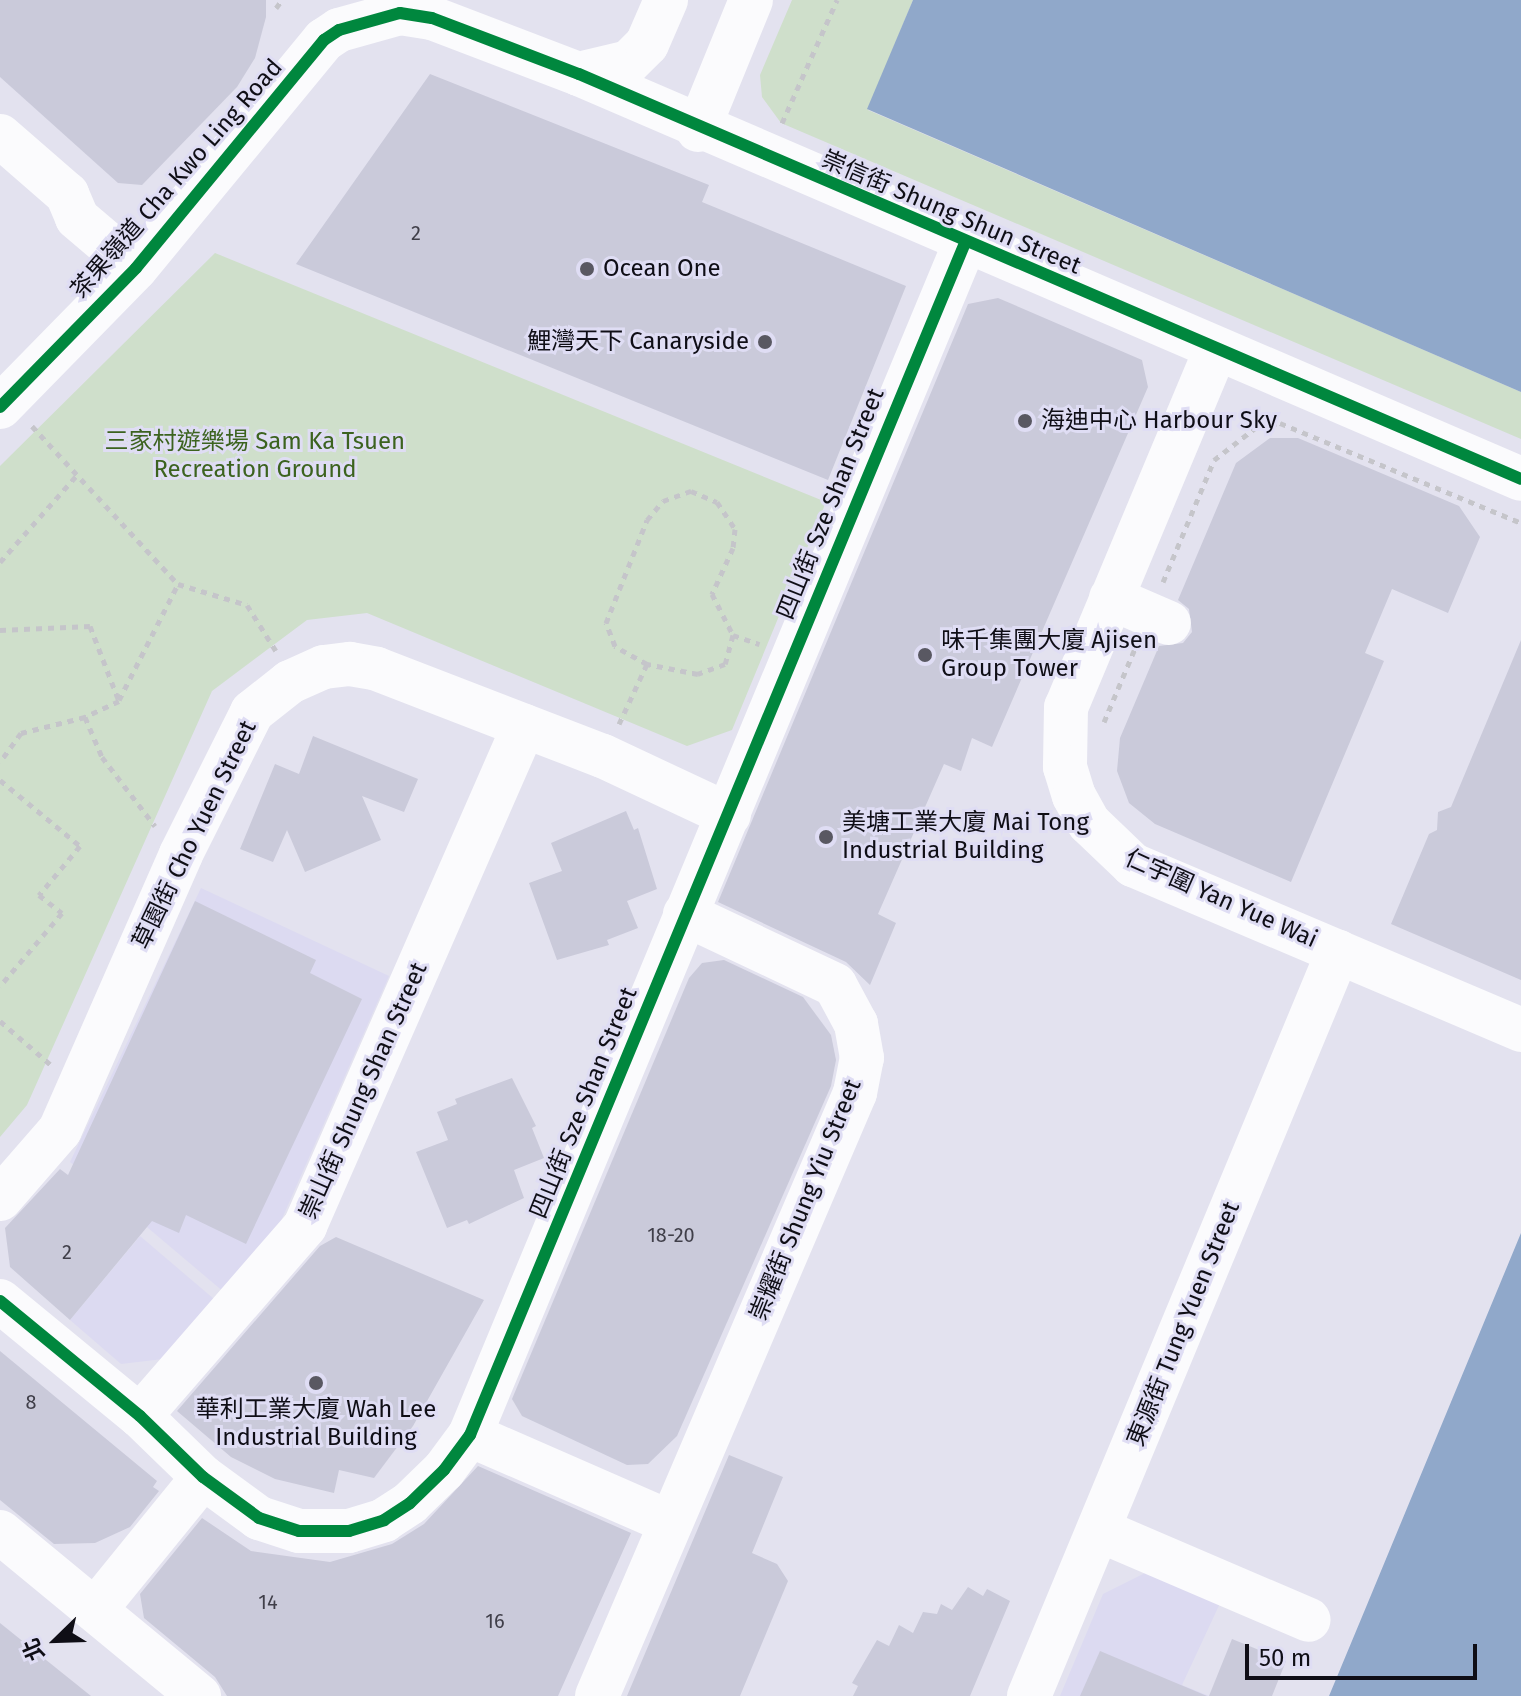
<!DOCTYPE html>
<meta charset="utf-8">
<style>
body{margin:0}
#map{position:relative;width:1521px;height:1696px;overflow:hidden;background:#e3e2ef;font-family:"Fira Sans","Noto Sans TC",sans-serif}
div>[style]{position:absolute}
.built>*{inset:0;background:#dcdaf1}
.green>*{inset:0;background:#cfdfcb}
.water>*{inset:0;background:#90a8ca}
.building>*{inset:0;background:#cacada}
.path>*{height:5px;margin-top:-2.5px;transform-origin:0;background:repeating-linear-gradient(90deg,#c5c5ca 0 6px,transparent 0 12px)}
.minor>*{height:44px;margin:-22px;padding:0 22px;transform-origin:22px;border-radius:22px;background:#fbfbfd}
.cycleway>*{height:12px;margin:-6px;padding:0 6px;transform-origin:6px;border-radius:6px;background:#00873e}
.dots>*{width:22px;height:22px;translate:-50% -50%;box-sizing:border-box;border:4px solid #dfddf4;border-radius:50%}
span{translate:-50% -50%;white-space:nowrap;text-align:center;line-height:1.15;-webkit-text-stroke:6px #dfddf4;paint-order:stroke}
.number-label{font-size:20px;color:#403f49}
.number-label span{-webkit-text-stroke-width:0}
.street-label{font-size:24px;color:#0f0e16}
.poi-label{font-size:24px;color:#0f0e16}
.left{translate:0 -50%;text-align:left}
.right{translate:-100% -50%;text-align:right}
.park-label{font-size:24px;color:#3c631f}
.north{position:absolute;left:16px;top:1600px;width:80px;height:80px;-webkit-text-stroke:6px #dfddf4;paint-order:stroke;rotate:247deg;font-size:22px;font-weight:700;line-height:32px;text-align:center;color:#0f0e16}
.north::after{content:'';display:block;margin:auto;width:28px;height:36px;background:#0f0e16;clip-path:polygon(50% 0,100% 100%,50% 72%,0 100%)}
.scale{position:absolute;left:1245px;top:1644px;width:232px;height:36px;box-sizing:border-box;border:4px solid #0f0e16;border-top:0;padding-left:10px;font-size:24px;line-height:28px;white-space:nowrap;color:#0f0e16;-webkit-text-stroke:6px #dfddf4;paint-order:stroke}
</style>
<div id="map">
<div class="built">
<div style="clip-path:polygon(201px 888px,389px 976px,277px 1230px,225px 1293px,70px 1162px)"></div>
<div style="clip-path:polygon(140px 1236px,214px 1299px,163px 1359px,121px 1364px,70px 1320px)"></div>
<div style="clip-path:polygon(1153px 1569px,1222px 1599px,1182px 1685px,1209px 1696px,1060px 1696px,1103px 1594px)"></div>
</div>
<div class="green">
<div style="clip-path:polygon(792px 0,913px 0,868px 110px,1521px 392px,1521px 439px,781px 123px,762px 97px,760px 75px)"></div>
<div style="clip-path:polygon(215px 253px,826px 502px,732px 730px,687px 746px,367px 613px,307px 620px,212px 691px,27px 1105px,0 1137px,0 466px)"></div>
</div>
<div class="water">
<div style="clip-path:polygon(913px 0,1521px 0,1521px 392px,867px 109px)"></div>
<div style="clip-path:polygon(1521px 1233px,1521px 1696px,1329px 1696px,1364px 1612px)"></div>
</div>
<div class="building">
<div style="clip-path:polygon(0 0,266px 0,266px 17px,255px 58px,237px 87px,142px 185px,118px 183px,0 77px)"></div>
<div style="clip-path:polygon(430px 74px,709px 185px,702px 202px,906px 286px,828px 480px,296px 264px)"></div>
<div style="clip-path:polygon(998px 298px,1142px 360px,1148px 387px,992px 747px,972px 738px,961px 771px,944px 764px,878px 914px,896px 923px,870px 985px,846px 962px,718px 902px,968px 304px)"></div>
<div style="clip-path:polygon(1270px 438px,1298px 438px,1459px 506px,1480px 537px,1448px 613px,1392px 589px,1365px 653px,1384px 661px,1291px 882px,1155px 824px,1129px 803px,1117px 771px,1120px 738px,1159px 646px,1183px 643px,1192px 632px,1189px 609px,1178px 600px,1236px 463px)"></div>
<div style="clip-path:polygon(1521px 640px,1521px 980px,1391px 924px,1429px 834px,1437px 830px,1438px 812px,1451px 807px)"></div>
<div style="clip-path:polygon(313px 736px,418px 779px,404px 812px,362px 796px,381px 840px,305px 872px,287px 830px,273px 862px,240px 849px,275px 764px,299px 774px)"></div>
<div style="clip-path:polygon(626px 811px,634px 830px,638px 828px,657px 889px,627px 901px,638px 928px,607px 940px,609px 945px,557px 960px,529px 883px,562px 871px,551px 843px)"></div>
<div style="clip-path:polygon(195px 901px,316px 960px,310px 973px,362px 999px,246px 1244px,186px 1215px,179px 1233px,152px 1221px,70px 1320px,10px 1267px,5px 1228px,60px 1169px,68px 1175px)"></div>
<div style="clip-path:polygon(724px 960px,803px 997px,831px 1035px,836px 1060px,831px 1086px,677px 1436px,648px 1464px,627px 1465px,522px 1416px,512px 1399px,689px 978px,702px 963px)"></div>
<div style="clip-path:polygon(512px 1078px,536px 1126px,532px 1128px,544px 1158px,514px 1170px,524px 1198px,469px 1224px,467px 1220px,447px 1228px,416px 1152px,448px 1140px,437px 1112px,457px 1104px,455px 1099px)"></div>
<div style="clip-path:polygon(336px 1237px,484px 1300px,413px 1426px,374px 1478px,339px 1470px,334px 1493px,275px 1479px,231px 1457px,177px 1411px,320px 1246px)"></div>
<div style="clip-path:polygon(0 1351px,157px 1481px,153px 1487px,159px 1491px,130px 1527px,95px 1543px,54px 1544px,0 1500px)"></div>
<div style="clip-path:polygon(729px 1455px,783px 1477px,752px 1553px,777px 1564px,788px 1581px,740px 1696px,627px 1696px)"></div>
<div style="clip-path:polygon(478px 1466px,631px 1533px,558px 1696px,227px 1696px,215px 1677px,144px 1618px,140px 1594px,202px 1518px,251px 1551px,330px 1562px,392px 1544px,424px 1524px)"></div>
<div style="clip-path:polygon(968px 1587px,983px 1596px,987px 1589px,1010px 1601px,970px 1696px,853px 1696px,858px 1686px,852px 1683px,877px 1640px,889px 1646px,899px 1625px,913px 1633px,923px 1612px,937px 1614px,941px 1604px,952px 1610px)"></div>
<div style="clip-path:polygon(0 1623px,91px 1696px,0 1696px)"></div>
<div style="clip-path:polygon(1232px 1639px,1286px 1661px,1272px 1696px,1209px 1696px)"></div>
<div style="clip-path:polygon(1100px 1651px,1207px 1696px,1080px 1696px)"></div>
</div>
<div class="path">
<div style="left:276px;top:8px;width:10px;rotate:-53deg"></div>
<div style="left:782px;top:123px;width:135px;rotate:-65.9deg"></div>
<div style="left:32px;top:426px;width:215px;rotate:47.3deg"></div>
<div style="left:178px;top:584px;width:72px;rotate:16.9deg"></div>
<div style="left:247px;top:605px;width:54px;rotate:57.8deg"></div>
<div style="left:691px;top:491px;width:28px;rotate:23deg"></div>
<div style="left:717px;top:502px;width:32px;rotate:56deg"></div>
<div style="left:735px;top:529px;width:19px;rotate:96deg"></div>
<div style="left:733px;top:548px;width:51px;rotate:114.5deg"></div>
<div style="left:712px;top:594px;width:46px;rotate:62.9deg"></div>
<div style="left:733px;top:635px;width:30px;rotate:105deg"></div>
<div style="left:725px;top:664px;width:29px;rotate:160deg"></div>
<div style="left:698px;top:674px;width:52px;rotate:-168.9deg"></div>
<div style="left:647px;top:664px;width:37px;rotate:-151deg"></div>
<div style="left:615px;top:646px;width:25px;rotate:-111deg"></div>
<div style="left:606px;top:623px;width:111px;rotate:-68.3deg"></div>
<div style="left:647px;top:520px;width:25px;rotate:-50deg"></div>
<div style="left:663px;top:501px;width:30px;rotate:-20deg"></div>
<div style="left:0;top:562px;width:116px;rotate:-48.5deg"></div>
<div style="left:1163px;top:582px;width:132px;rotate:-67.3deg"></div>
<div style="left:1214px;top:460px;width:57px;rotate:-37.9deg"></div>
<div style="left:1259px;top:425px;width:21px;rotate:-5deg"></div>
<div style="left:1280px;top:423px;width:261px;rotate:22.5deg"></div>
<div style="left:0;top:630px;width:90px;rotate:-2.5deg"></div>
<div style="left:90px;top:626px;width:80px;rotate:68.9deg"></div>
<div style="left:119px;top:701px;width:38px;rotate:155deg"></div>
<div style="left:85px;top:717px;width:66px;rotate:166deg"></div>
<div style="left:21px;top:733px;width:36px;rotate:126deg"></div>
<div style="left:733px;top:635px;width:28px;rotate:19deg"></div>
<div style="left:119px;top:700px;width:130px;rotate:-63deg"></div>
<div style="left:85px;top:717px;width:43px;rotate:67deg"></div>
<div style="left:102px;top:757px;width:87px;rotate:52.5deg"></div>
<div style="left:1104px;top:722px;width:82px;rotate:-67.2deg"></div>
<div style="left:619px;top:724px;width:66px;rotate:-65deg"></div>
<div style="left:0;top:780px;width:104px;rotate:39.5deg"></div>
<div style="left:80px;top:846px;width:64px;rotate:129.9deg"></div>
<div style="left:39px;top:895px;width:29px;rotate:38deg"></div>
<div style="left:62px;top:913px;width:96px;rotate:130.3deg"></div>
<div style="left:0;top:1021px;width:66px;rotate:40.7deg"></div>
</div>
<div class="minor">
<div style="left:579px;top:74px;width:51px;rotate:-13.5deg"></div>
<div style="left:629px;top:62px;width:25px;rotate:-45deg"></div>
<div style="left:647px;top:44px;width:48px;rotate:-66.6deg"></div>
<div style="left:698px;top:130px;width:140px;rotate:-67.8deg"></div>
<div style="left:0;top:136px;width:89px;rotate:40.9deg"></div>
<div style="left:67px;top:194px;width:26px;rotate:67deg"></div>
<div style="left:77px;top:218px;width:77px;rotate:40.3deg"></div>
<div style="left:1216px;top:349px;width:388px;rotate:112.7deg"></div>
<div style="left:1066px;top:707px;width:60px;rotate:91deg"></div>
<div style="left:1065px;top:767px;width:30px;rotate:73deg"></div>
<div style="left:1074px;top:796px;width:31px;rotate:61deg"></div>
<div style="left:1089px;top:823px;width:61px;rotate:43.7deg"></div>
<div style="left:1133px;top:865px;width:422px;rotate:23deg"></div>
<div style="left:0;top:407px;width:194px;rotate:-45.6deg"></div>
<div style="left:136px;top:268px;width:296px;rotate:-50.5deg"></div>
<div style="left:324px;top:40px;width:18px;rotate:-34deg"></div>
<div style="left:339px;top:30px;width:63px;rotate:-15.6deg"></div>
<div style="left:400px;top:13px;width:32px;rotate:9deg"></div>
<div style="left:432px;top:18px;width:157px;rotate:20.9deg"></div>
<div style="left:579px;top:74px;width:1025px;rotate:23.26deg"></div>
<div style="left:1111px;top:598px;width:63px;rotate:23.3deg"></div>
<div style="left:0;top:1199px;width:91px;rotate:-49deg"></div>
<div style="left:60px;top:1130px;width:301px;rotate:-66.3deg"></div>
<div style="left:181px;top:854px;width:159px;rotate:-63.4deg"></div>
<div style="left:252px;top:712px;width:48px;rotate:-38.3deg"></div>
<div style="left:290px;top:682px;width:37px;rotate:-24deg"></div>
<div style="left:324px;top:667px;width:26px;rotate:-7deg"></div>
<div style="left:350px;top:664px;width:27px;rotate:10deg"></div>
<div style="left:377px;top:669px;width:242px;rotate:21.1deg"></div>
<div style="left:603px;top:756px;width:139px;rotate:25.1deg"></div>
<div style="left:0;top:1301px;width:181px;rotate:39.4deg"></div>
<div style="left:140px;top:1416px;width:88px;rotate:44.1deg"></div>
<div style="left:203px;top:1477px;width:69px;rotate:36.2deg"></div>
<div style="left:259px;top:1518px;width:42px;rotate:18deg"></div>
<div style="left:299px;top:1531px;width:50px"></div>
<div style="left:349px;top:1531px;width:37px;rotate:-17deg"></div>
<div style="left:384px;top:1520px;width:31px;rotate:-33deg"></div>
<div style="left:410px;top:1503px;width:47px;rotate:-44.1deg"></div>
<div style="left:444px;top:1470px;width:44px;rotate:-53.4deg"></div>
<div style="left:470px;top:1435px;width:1291px;rotate:-67.45deg"></div>
<div style="left:140px;top:1416px;width:252px;rotate:-49deg"></div>
<div style="left:305px;top:1226px;width:546px;rotate:-66.35deg"></div>
<div style="left:470px;top:1435px;width:219px;rotate:23.6deg"></div>
<div style="left:1099px;top:1530px;width:228px;rotate:23.2deg"></div>
<div style="left:0;top:1532px;width:258px;rotate:39.5deg"></div>
<div style="left:95px;top:1610px;width:171px;rotate:-50.9deg"></div>
<div style="left:597px;top:1696px;width:656px;rotate:-66.84deg"></div>
<div style="left:855px;top:1093px;width:36px;rotate:-79deg"></div>
<div style="left:862px;top:1058px;width:35px;rotate:-100deg"></div>
<div style="left:856px;top:1024px;width:44px;rotate:-118.3deg"></div>
<div style="left:835px;top:985px;width:166px;rotate:-154.7deg"></div>
<div style="left:1029px;top:1696px;width:806px;rotate:-67.45deg"></div>
</div>
<div class="cycleway">
<div style="left:0;top:407px;width:194px;rotate:-45.6deg"></div>
<div style="left:136px;top:268px;width:296px;rotate:-50.5deg"></div>
<div style="left:324px;top:40px;width:18px;rotate:-34deg"></div>
<div style="left:339px;top:30px;width:63px;rotate:-15.6deg"></div>
<div style="left:400px;top:13px;width:32px;rotate:9deg"></div>
<div style="left:432px;top:18px;width:157px;rotate:20.9deg"></div>
<div style="left:579px;top:74px;width:1025px;rotate:23.26deg"></div>
<div style="left:0;top:1301px;width:181px;rotate:39.4deg"></div>
<div style="left:140px;top:1416px;width:88px;rotate:44.1deg"></div>
<div style="left:203px;top:1477px;width:69px;rotate:36.2deg"></div>
<div style="left:259px;top:1518px;width:42px;rotate:18deg"></div>
<div style="left:299px;top:1531px;width:50px"></div>
<div style="left:349px;top:1531px;width:37px;rotate:-17deg"></div>
<div style="left:384px;top:1520px;width:31px;rotate:-33deg"></div>
<div style="left:410px;top:1503px;width:47px;rotate:-44.1deg"></div>
<div style="left:444px;top:1470px;width:44px;rotate:-53.4deg"></div>
<div style="left:470px;top:1435px;width:1291px;rotate:-67.45deg"></div>
</div>
<div class="dots">
<div style="left:587px;top:269px;background:#595862"></div>
<div style="left:765px;top:342px;background:#595862"></div>
<div style="left:1025px;top:421px;background:#595862"></div>
<div style="left:925px;top:655px;background:#595862"></div>
<div style="left:826px;top:837px;background:#595862"></div>
<div style="left:316px;top:1383px;background:#595862"></div>
</div>
<div class="number-label">
<span style="left:416px;top:233px">2</span>
<span style="left:671px;top:1235px">18-20</span>
<span style="left:67px;top:1252px">2</span>
<span style="left:31px;top:1402px">8</span>
<span style="left:268px;top:1602px">14</span>
<span style="left:495px;top:1621px">16</span>
</div>
<div class="street-label">
<span style="left:177px;top:179px;rotate:-49deg">茶果嶺道 Cha Kwo Ling Road</span>
<span style="left:951px;top:213px;rotate:23deg">崇信街 Shung Shun Street</span>
<span style="left:831px;top:504px;rotate:-68deg">四山街 Sze Shan Street</span>
<span style="left:195px;top:835px;rotate:-64deg">草園街 Cho Yuen Street</span>
<span style="left:1221px;top:899px;rotate:24deg">仁宇圍 Yan Yue Wai</span>
<span style="left:364px;top:1091px;rotate:-66deg">崇山街 Shung Shan Street</span>
<span style="left:584px;top:1103px;rotate:-68deg">四山街 Sze Shan Street</span>
<span style="left:806px;top:1200px;rotate:-68deg">崇耀街 Shung Yiu Street</span>
<span style="left:1184px;top:1324px;rotate:-68deg">東源街 Tung Yuen Street</span>
</div>
<div class="poi-label">
<span class="left" style="left:603px;top:269px">Ocean One</span>
<span class="right" style="left:749px;top:342px">鯉灣天下 Canaryside</span>
<span class="left" style="left:1041px;top:421px">海迪中心 Harbour Sky</span>
<span class="left" style="left:941px;top:655px">味千集團大廈 Ajisen<br>Group Tower</span>
<span class="left" style="left:842px;top:837px">美塘工業大廈 Mai Tong<br>Industrial Building</span>
<span style="left:316px;top:1424px">華利工業大廈 Wah Lee<br>Industrial Building</span>
</div>
<div class="park-label">
<span style="left:255px;top:456px">三家村遊樂場 Sam Ka Tsuen<br>Recreation Ground</span>
</div>
<div class="north">北</div>
<div class="scale">50 m</div>
</div>
